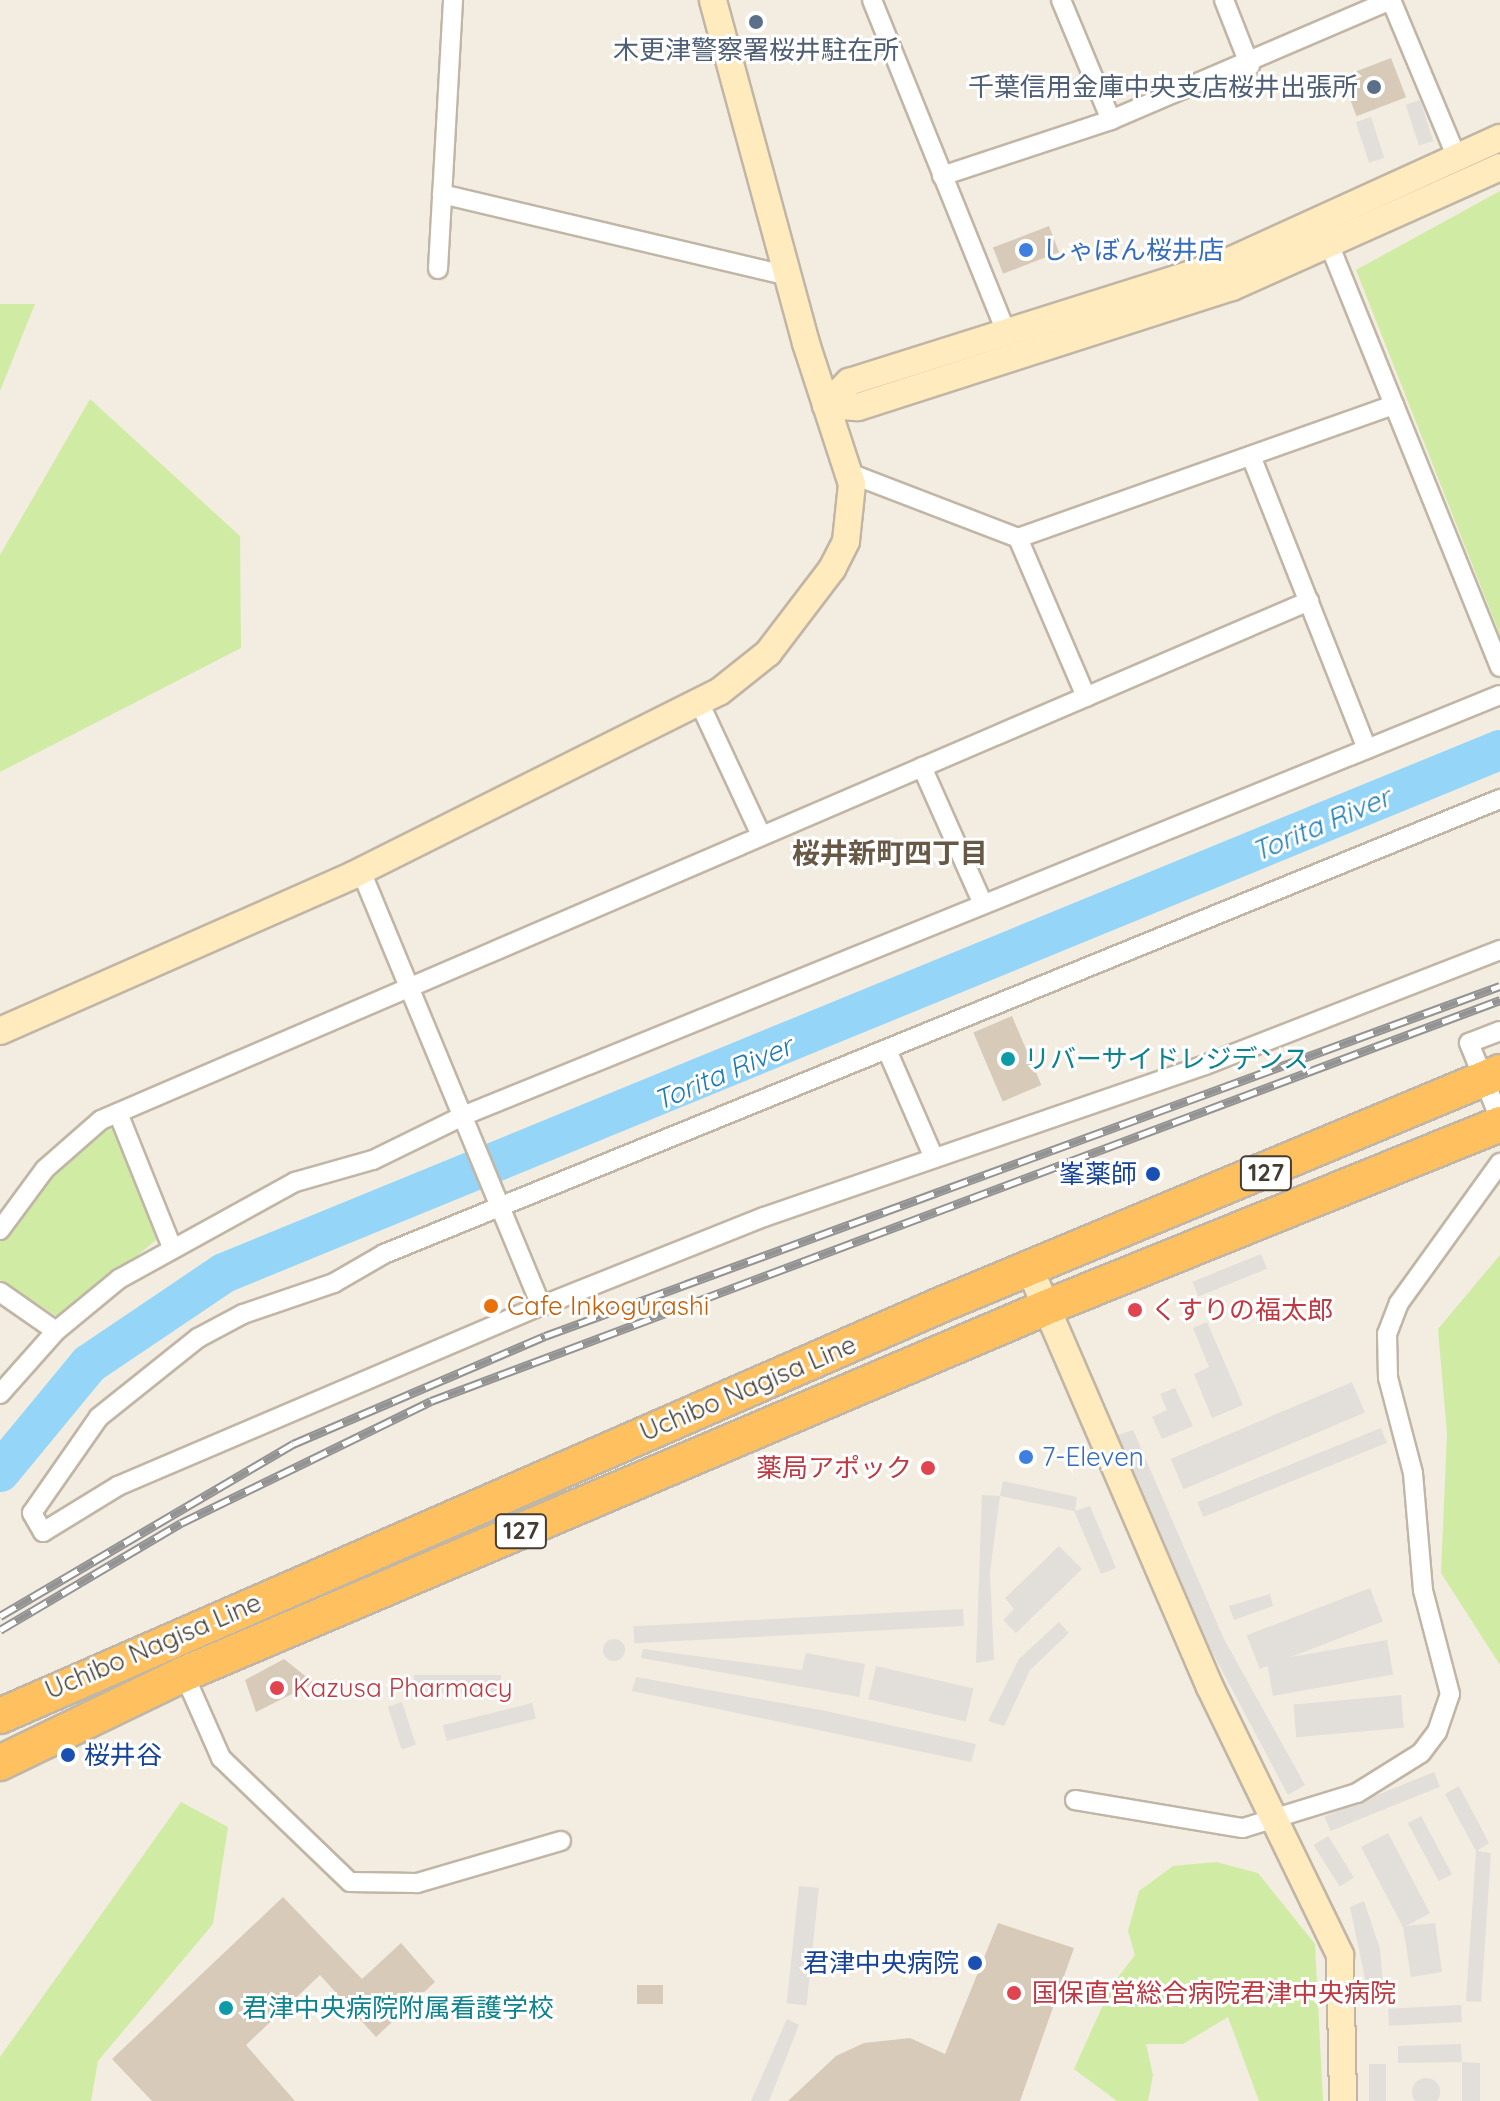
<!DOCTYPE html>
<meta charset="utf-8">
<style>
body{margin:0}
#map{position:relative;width:1500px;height:2101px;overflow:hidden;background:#f3ece1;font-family:Quicksand,"Noto Sans JP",sans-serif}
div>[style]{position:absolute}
.green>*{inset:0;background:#d0eca4}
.parking>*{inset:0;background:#e2deda;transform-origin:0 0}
.round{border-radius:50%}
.river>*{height:40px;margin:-20px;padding:0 20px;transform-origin:20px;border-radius:20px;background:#94d5f8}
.building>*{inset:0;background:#d8cab8;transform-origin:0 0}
.roads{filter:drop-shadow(2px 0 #c1b6a5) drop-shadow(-2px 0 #c1b6a5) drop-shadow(0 2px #c1b6a5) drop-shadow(0 -2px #c1b6a5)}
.street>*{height:18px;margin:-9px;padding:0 9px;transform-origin:9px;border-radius:9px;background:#fff}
.secondary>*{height:26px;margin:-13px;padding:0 13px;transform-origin:13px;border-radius:13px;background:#ffebbe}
.highway>*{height:34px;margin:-17px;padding:0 17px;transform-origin:17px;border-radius:17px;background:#ffc05f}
.rail>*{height:9px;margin-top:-4.5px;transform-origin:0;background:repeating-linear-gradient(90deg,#fff 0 18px,#939393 0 36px);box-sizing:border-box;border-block:2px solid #939393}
.dots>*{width:22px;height:22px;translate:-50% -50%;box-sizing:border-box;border:4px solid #fff;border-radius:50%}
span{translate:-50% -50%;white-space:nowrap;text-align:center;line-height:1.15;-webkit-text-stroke:6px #fff;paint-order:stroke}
.shield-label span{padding:2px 6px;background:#fff;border:2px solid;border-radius:6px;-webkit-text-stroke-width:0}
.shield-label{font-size:24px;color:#443c31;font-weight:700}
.service-label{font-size:26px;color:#4e5e75}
.right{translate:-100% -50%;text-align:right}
.shop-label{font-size:26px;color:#366cbe}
.left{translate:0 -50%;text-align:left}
.culture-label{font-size:26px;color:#0d838f}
.transit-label{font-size:26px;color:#164399}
.food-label{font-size:26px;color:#c56008}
.health-label{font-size:26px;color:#be3a42}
.street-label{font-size:26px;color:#443c31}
.water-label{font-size:28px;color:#1f7cb2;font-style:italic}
.neighbourhood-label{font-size:28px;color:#685947;font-weight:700}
</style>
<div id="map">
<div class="green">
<div style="clip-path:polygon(1500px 191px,1500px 635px,1356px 270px)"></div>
<div style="clip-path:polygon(0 304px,35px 304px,0 391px)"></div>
<div style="clip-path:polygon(90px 399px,240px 536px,241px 648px,0 772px,0 555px)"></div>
<div style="clip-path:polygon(117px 1124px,162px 1235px,61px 1319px,0 1280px,0 1241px,72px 1148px)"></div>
<div style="clip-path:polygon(1500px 1255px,1500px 1665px,1441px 1573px,1447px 1434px,1438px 1329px)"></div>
<div style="clip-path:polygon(181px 1802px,228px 1827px,213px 1924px,98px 2061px,91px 2101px,0 2101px,0 2057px)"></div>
<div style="clip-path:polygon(1216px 1862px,1258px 1873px,1315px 1944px,1323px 2101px,1259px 2101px,1228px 2017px,1183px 2044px,1146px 2044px,1153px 2075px,1148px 2101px,1117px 2101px,1074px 2069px,1112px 1985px,1135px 1955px,1128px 1931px,1139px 1891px,1173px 1866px)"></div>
</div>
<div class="parking">
<div style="left:1420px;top:100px;width:43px;height:15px;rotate:72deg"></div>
<div style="left:1371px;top:117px;width:43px;height:16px;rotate:72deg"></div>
<div style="left:1261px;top:1254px;width:16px;height:74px;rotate:68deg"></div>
<div style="clip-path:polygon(1207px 1322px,1243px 1405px,1212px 1418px,1194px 1374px,1209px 1367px,1193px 1328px)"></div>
<div style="left:1352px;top:1382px;width:33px;height:197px;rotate:67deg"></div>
<div style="clip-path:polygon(1175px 1388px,1193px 1426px,1162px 1439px,1152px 1417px,1167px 1410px,1160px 1394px)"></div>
<div style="left:1381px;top:1428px;width:16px;height:198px;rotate:68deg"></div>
<div style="clip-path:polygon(1133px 1430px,1224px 1639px,1305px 1785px,1288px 1795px,1208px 1644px,1118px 1435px)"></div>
<div style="clip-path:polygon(1003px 1481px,1077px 1497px,1075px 1511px,1090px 1506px,1116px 1568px,1101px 1574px,1074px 1511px,1000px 1496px,990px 1572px,994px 1660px,976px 1663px,982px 1495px,1000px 1496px)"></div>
<div style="clip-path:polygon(1059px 1546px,1082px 1569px,1016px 1633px,1003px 1620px,1014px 1609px,1005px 1598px)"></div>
<div style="left:1370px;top:1588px;width:36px;height:132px;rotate:69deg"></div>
<div style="clip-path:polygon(1270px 1594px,1273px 1606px,1234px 1620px,1229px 1606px)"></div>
<div style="left:963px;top:1609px;width:17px;height:330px;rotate:87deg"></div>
<div style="clip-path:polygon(1059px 1622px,1069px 1633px,1030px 1670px,1004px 1726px,988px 1721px,1019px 1659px)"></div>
<div class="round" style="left:603px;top:1639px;width:22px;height:22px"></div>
<div style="left:1387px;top:1640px;width:35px;height:122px;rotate:80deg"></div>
<div style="clip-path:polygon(643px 1649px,802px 1670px,806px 1653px,865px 1664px,859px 1697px,641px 1658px)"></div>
<div style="left:876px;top:1666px;width:100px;height:34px;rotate:13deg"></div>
<div style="left:414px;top:1675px;width:87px;height:18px"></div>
<div style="clip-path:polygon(636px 1677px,821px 1710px,976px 1744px,971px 1762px,632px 1691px)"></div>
<div style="left:1401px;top:1695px;width:33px;height:108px;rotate:85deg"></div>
<div style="left:402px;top:1702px;width:45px;height:15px;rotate:72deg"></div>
<div style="left:532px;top:1703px;width:16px;height:92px;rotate:76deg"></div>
<div style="left:1434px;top:1772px;width:16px;height:118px;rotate:68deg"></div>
<div style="clip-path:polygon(1459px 1786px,1489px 1843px,1477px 1851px,1491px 1853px,1481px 2002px,1466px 2001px,1476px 1851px,1445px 1794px)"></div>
<div style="left:1421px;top:1816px;width:66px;height:15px;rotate:62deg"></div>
<div style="clip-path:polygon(1388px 1833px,1430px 1913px,1406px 1926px,1435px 1923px,1442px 1972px,1411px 1977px,1403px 1927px,1361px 1847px)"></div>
<div style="left:1328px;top:1836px;width:49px;height:17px;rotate:58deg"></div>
<div style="left:799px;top:1886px;width:20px;height:118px;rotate:6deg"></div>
<div style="clip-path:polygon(1364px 1901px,1380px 1949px,1384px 1996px,1369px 1998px,1350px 1907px)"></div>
<div style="left:1461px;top:2005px;width:17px;height:73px;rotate:87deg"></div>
<div style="clip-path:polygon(787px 2019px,799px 2025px,769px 2101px,751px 2101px)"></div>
<div style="clip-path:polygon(1461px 2044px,1462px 2062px,1480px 2063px,1480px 2101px,1462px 2101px,1462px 2062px,1398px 2063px,1398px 2046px)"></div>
<div style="left:1369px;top:2064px;width:17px;height:37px"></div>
<div class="round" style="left:1412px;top:2078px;width:28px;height:28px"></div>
</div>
<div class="river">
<div style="left:0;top:1472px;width:140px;rotate:-50.5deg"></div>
<div style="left:89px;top:1364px;width:163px;rotate:-34deg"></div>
<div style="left:224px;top:1273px;width:1379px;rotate:-22.29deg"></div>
</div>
<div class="building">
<div style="left:1391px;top:58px;width:42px;height:53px;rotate:69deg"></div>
<div style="left:1049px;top:226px;width:28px;height:60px;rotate:69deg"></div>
<div style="left:1012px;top:1016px;width:75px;height:42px;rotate:67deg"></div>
<div style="clip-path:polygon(284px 1659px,314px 1683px,256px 1712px,245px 1680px)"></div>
<div style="clip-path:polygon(283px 1897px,362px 1979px,401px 1943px,435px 1982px,376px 2037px,320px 1975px,246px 2045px,295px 2101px,152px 2101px,112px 2059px)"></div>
<div style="clip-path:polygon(998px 1923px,1074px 1948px,1020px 2101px,788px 2101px,836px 2056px,864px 2043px,910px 2038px,945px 2054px)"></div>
<div style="left:637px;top:1985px;width:26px;height:19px"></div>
</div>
<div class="roads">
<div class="street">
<div style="left:872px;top:0;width:357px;rotate:68deg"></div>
<div style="left:1061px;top:0;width:130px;rotate:67.4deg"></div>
<div style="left:1224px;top:0;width:71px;rotate:68.5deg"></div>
<div style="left:1391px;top:0;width:173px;rotate:67.3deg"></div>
<div style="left:942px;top:176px;width:178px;rotate:-18.3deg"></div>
<div style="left:1111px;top:120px;width:305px;rotate:-23.2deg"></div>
<div style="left:442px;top:194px;width:356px;rotate:13.3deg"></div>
<div style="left:1325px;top:234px;width:467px;rotate:68deg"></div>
<div style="left:438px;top:269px;width:269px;rotate:-86.8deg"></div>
<div style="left:1251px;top:456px;width:315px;rotate:68.4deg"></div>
<div style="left:849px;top:473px;width:181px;rotate:21deg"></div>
<div style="left:1018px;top:538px;width:399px;rotate:-19.5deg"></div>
<div style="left:1018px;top:538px;width:173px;rotate:66.8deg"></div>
<div style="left:699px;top:702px;width:147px;rotate:65deg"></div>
<div style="left:922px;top:767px;width:150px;rotate:66deg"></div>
<div style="left:1500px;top:799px;width:1205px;rotate:157.82deg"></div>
<div style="left:384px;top:1254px;width:58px;rotate:149.9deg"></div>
<div style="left:334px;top:1283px;width:96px;rotate:161.2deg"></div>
<div style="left:243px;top:1314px;width:51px;rotate:151.9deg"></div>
<div style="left:198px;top:1338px;width:127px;rotate:141.4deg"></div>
<div style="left:99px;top:1417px;width:117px;rotate:124.9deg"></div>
<div style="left:32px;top:1513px;width:22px;rotate:60deg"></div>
<div style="left:43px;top:1532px;width:88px;rotate:-31.5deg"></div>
<div style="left:118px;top:1486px;width:460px;rotate:-23.1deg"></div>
<div style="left:541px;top:1306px;width:240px;rotate:-21.8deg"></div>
<div style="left:764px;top:1217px;width:466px;rotate:-19deg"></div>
<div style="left:1205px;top:1065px;width:317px;rotate:-21.3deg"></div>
<div style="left:361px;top:871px;width:471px;rotate:67.5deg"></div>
<div style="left:1500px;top:1031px;width:33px;rotate:159deg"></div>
<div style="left:1469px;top:1043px;width:82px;rotate:67.8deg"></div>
<div style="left:887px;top:1050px;width:118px;rotate:66.5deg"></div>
<div style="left:118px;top:1113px;width:142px;rotate:68.1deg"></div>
<div style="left:0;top:1230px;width:76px;rotate:-53.6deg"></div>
<div style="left:45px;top:1169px;width:74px;rotate:-41.2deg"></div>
<div style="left:101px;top:1120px;width:1315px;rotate:-23.25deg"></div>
<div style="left:0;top:1292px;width:68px;rotate:34.9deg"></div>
<div style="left:0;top:1394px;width:84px;rotate:-48.4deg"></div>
<div style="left:56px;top:1331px;width:82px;rotate:-39.5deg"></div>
<div style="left:119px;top:1279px;width:201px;rotate:-28.9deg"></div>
<div style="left:295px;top:1182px;width:81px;rotate:-15.8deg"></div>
<div style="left:373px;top:1160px;width:102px;rotate:-26.1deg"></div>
<div style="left:465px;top:1115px;width:1117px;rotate:-22.09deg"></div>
<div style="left:184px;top:1674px;width:92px;rotate:66.2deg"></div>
<div style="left:221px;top:1758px;width:179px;rotate:43.9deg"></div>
<div style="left:350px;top:1882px;width:67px;rotate:0.9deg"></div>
<div style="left:417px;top:1883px;width:150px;rotate:-16.3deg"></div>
<div style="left:1075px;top:1800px;width:170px;rotate:9.5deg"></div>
<div style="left:1243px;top:1828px;width:119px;rotate:-17.1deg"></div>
<div style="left:1357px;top:1793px;width:75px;rotate:-32deg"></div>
<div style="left:1421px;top:1753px;width:26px;rotate:-53deg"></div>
<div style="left:1437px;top:1732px;width:40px;rotate:-71.1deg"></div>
<div style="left:1450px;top:1694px;width:107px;rotate:-104.6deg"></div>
<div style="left:1423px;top:1590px;width:117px;rotate:-94.9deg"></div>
<div style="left:1413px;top:1473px;width:98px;rotate:-104.7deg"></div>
<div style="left:1388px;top:1378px;width:44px;rotate:-91.3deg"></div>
<div style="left:1387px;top:1334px;width:33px;rotate:-69deg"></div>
<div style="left:1399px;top:1303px;width:173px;rotate:-54.2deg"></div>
</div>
<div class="secondary">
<div style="left:826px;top:405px;width:33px;rotate:-45deg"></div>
<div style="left:849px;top:382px;width:392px;rotate:-17.5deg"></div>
<div style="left:1223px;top:264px;width:304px;rotate:-24.5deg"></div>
<div style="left:826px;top:405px;width:32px;rotate:4deg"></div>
<div style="left:858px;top:407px;width:393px;rotate:-17.8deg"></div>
<div style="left:1232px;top:287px;width:294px;rotate:-24.1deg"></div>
<div style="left:0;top:1031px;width:386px;rotate:-23.8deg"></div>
<div style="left:353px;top:875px;width:409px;rotate:-26.6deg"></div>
<div style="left:719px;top:692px;width:63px;rotate:-38.5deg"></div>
<div style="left:768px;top:653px;width:106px;rotate:-52.7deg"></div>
<div style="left:832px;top:569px;width:31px;rotate:-63deg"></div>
<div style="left:846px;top:541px;width:57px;rotate:-84deg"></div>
<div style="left:852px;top:484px;width:148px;rotate:-108.1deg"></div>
<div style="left:806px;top:343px;width:355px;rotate:-105.2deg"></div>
<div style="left:1029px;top:1267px;width:457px;rotate:66.7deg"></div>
<div style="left:1210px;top:1687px;width:298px;rotate:64.1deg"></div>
<div style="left:1340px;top:1955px;width:146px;rotate:88.8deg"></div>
</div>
<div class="highway">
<div style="left:0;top:1716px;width:1029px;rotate:-23.6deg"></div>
<div style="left:943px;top:1304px;width:603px;rotate:-22.61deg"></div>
<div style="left:0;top:1763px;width:204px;rotate:-25.8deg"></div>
<div style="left:184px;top:1674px;width:936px;rotate:-23.03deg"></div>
<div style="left:1045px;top:1308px;width:491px;rotate:-22deg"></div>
</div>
</div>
<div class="rail">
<div style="left:0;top:1616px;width:340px;rotate:-30.4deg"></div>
<div style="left:293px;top:1444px;width:274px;rotate:-23.2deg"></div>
<div style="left:545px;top:1336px;width:1017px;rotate:-20.13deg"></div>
<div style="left:0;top:1630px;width:210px;rotate:-30.6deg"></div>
<div style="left:181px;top:1523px;width:278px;rotate:-26deg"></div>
<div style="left:431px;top:1401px;width:1142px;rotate:-20.56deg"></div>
</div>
<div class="dots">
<div style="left:756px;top:22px;background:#5c6f8a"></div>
<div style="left:1374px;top:87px;background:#5c6f8a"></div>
<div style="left:1026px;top:250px;background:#3f7fe0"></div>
<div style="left:1008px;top:1059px;background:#0f9aa8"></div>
<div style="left:1153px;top:1174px;background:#1a4fb4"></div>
<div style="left:491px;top:1306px;background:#e8710a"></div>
<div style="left:1135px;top:1310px;background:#e0444e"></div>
<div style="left:1026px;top:1457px;background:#3f7fe0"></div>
<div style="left:928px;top:1468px;background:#e0444e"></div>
<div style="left:277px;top:1688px;background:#e0444e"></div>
<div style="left:68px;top:1755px;background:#1a4fb4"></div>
<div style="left:975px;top:1963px;background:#1a4fb4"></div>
<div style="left:1014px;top:1993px;background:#e0444e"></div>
<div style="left:226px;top:2008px;background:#0f9aa8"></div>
</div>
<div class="shield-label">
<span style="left:1266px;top:1173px">127</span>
<span style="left:521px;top:1531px">127</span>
</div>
<div class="service-label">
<span style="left:756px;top:50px">木更津警察署桜井駐在所</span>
<span class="right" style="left:1358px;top:87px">千葉信用金庫中央支店桜井出張所</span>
</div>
<div class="shop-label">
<span class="left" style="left:1042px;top:250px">しゃぼん桜井店</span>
<span class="left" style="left:1042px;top:1457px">7-Eleven</span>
</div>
<div class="culture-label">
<span class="left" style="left:1024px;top:1059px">リバーサイドレジデンス</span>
<span class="left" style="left:242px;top:2008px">君津中央病院附属看護学校</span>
</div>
<div class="transit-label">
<span class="right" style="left:1137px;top:1174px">峯薬師</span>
<span class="left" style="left:84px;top:1755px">桜井谷</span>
<span class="right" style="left:959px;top:1963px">君津中央病院</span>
</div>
<div class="food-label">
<span class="left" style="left:507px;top:1306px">Cafe Inkogurashi</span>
</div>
<div class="health-label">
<span class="left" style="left:1151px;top:1310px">くすりの福太郎</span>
<span class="right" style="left:912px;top:1468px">薬局アポック</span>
<span class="left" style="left:293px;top:1688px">Kazusa Pharmacy</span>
<span class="left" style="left:1032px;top:1993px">国保直営総合病院君津中央病院</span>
</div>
<div class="street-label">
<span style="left:748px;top:1388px;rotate:-23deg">Uchibo Nagisa Line</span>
<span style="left:153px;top:1646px;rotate:-23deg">Uchibo Nagisa Line</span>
</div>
<div class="water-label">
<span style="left:1321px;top:824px;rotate:-23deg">Torita River</span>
<span style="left:723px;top:1073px;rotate:-23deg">Torita River</span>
</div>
<div class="neighbourhood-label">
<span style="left:890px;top:853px">桜井新町四丁目</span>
</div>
</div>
